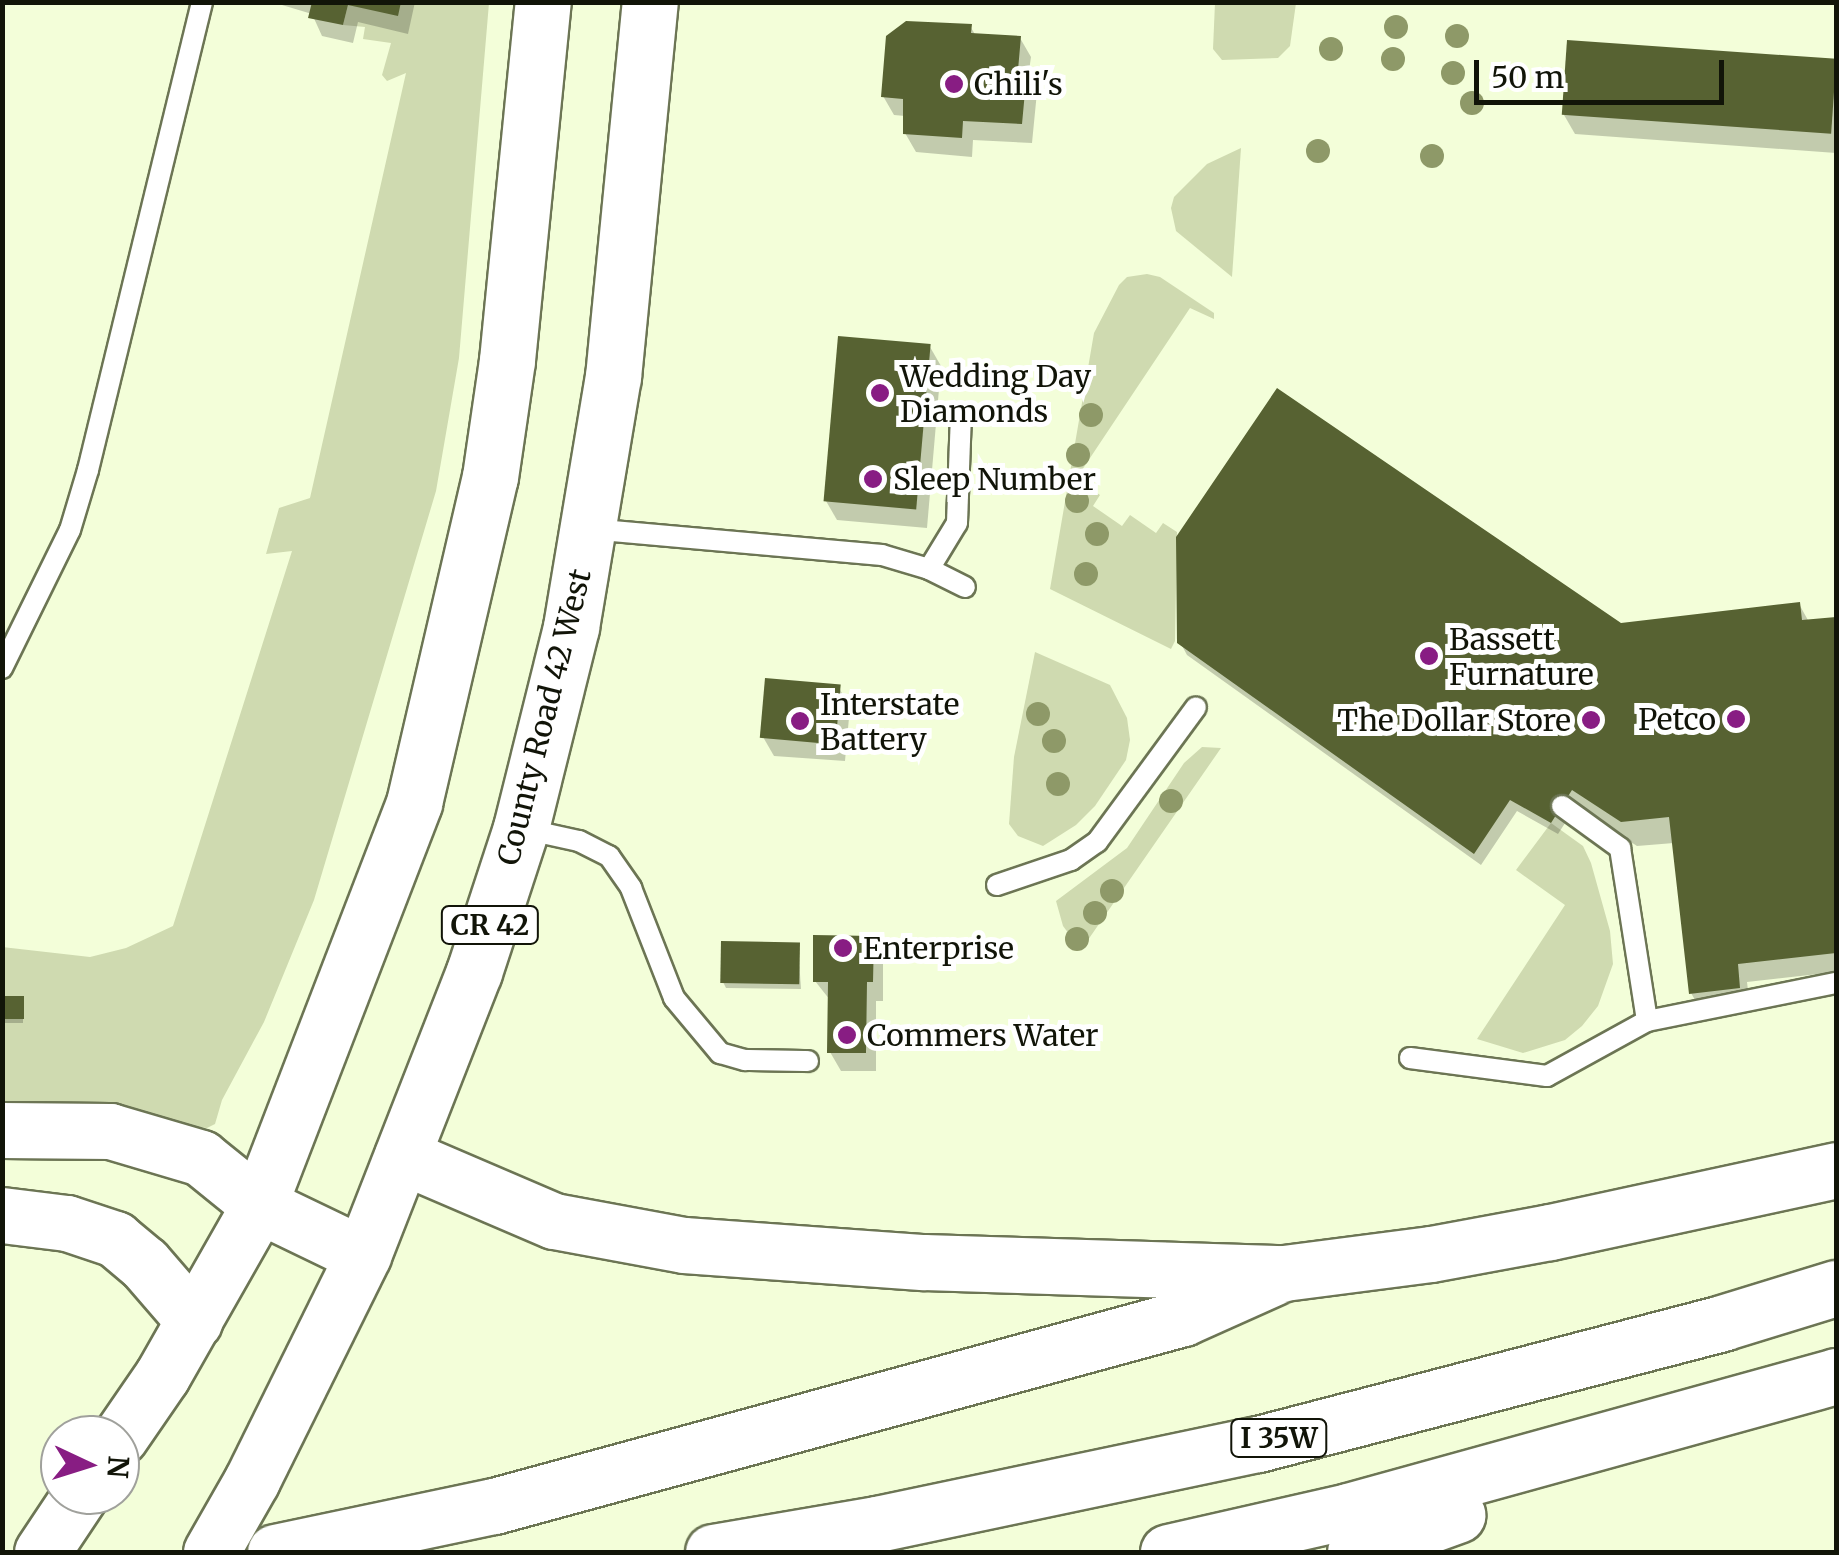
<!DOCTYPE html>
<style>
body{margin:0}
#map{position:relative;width:1839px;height:1555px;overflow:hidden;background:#f3fed9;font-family:Merriweather,serif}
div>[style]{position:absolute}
.green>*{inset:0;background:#cfdab0}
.shadow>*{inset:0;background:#0003;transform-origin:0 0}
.building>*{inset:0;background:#576232;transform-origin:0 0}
.roads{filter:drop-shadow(2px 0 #6c7554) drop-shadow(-2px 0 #6c7554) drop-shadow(0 2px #6c7554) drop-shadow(0 -2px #6c7554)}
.lane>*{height:20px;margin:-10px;padding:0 10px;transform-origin:10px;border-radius:10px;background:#fff}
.secondary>*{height:55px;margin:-27.5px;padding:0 27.5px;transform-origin:27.5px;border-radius:27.5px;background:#fff}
.highway>*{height:55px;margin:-27.5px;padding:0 27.5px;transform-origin:27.5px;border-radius:27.5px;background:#fff}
.trees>*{width:24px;height:24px;margin:-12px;border-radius:50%;background:#8e9968}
.dots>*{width:28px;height:28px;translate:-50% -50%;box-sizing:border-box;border:5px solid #fff;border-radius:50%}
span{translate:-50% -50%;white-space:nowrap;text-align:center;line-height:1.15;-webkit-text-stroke:10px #fff;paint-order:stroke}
.shield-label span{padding:2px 8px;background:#fff;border:2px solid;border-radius:8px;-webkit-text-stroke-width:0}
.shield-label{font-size:28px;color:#111408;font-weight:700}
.poi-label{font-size:30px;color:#111408}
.left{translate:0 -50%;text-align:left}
.right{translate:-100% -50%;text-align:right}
.street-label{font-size:30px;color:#111408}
.frame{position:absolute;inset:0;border:5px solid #111408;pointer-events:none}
.north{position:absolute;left:40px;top:1415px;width:100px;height:100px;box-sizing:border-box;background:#fff;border:2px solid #a0a19c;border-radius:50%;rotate:94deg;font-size:28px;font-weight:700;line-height:40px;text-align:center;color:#111408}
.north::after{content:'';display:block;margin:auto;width:35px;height:45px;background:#881d83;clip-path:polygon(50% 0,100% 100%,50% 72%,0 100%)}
.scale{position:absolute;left:1474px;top:60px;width:250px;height:45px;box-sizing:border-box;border:5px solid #111408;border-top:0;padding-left:12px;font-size:30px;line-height:35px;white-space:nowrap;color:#111408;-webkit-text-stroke:8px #fff;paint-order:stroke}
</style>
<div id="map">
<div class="green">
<div style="clip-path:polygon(489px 3px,459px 358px,436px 491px,314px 900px,264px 1022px,222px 1100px,215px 1124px,207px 1128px,62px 1112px,3px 1112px,2px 947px,90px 957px,126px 948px,173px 926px,292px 551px,266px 554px,279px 508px,310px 498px,406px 73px,387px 81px,382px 75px,391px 43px,363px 39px,365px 27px,343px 25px,348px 5px)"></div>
<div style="clip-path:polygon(1215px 3px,1296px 3px,1290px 46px,1278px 58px,1222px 60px,1213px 49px)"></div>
<div style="clip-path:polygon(1241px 148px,1232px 277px,1176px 231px,1171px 208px,1174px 197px,1207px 164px)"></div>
<div style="clip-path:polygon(1147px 274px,1160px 277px,1214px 313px,1214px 319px,1190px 308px,1076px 479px,1100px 495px,1093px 506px,1122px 526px,1130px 515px,1156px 533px,1163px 523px,1177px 532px,1175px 641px,1171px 649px,1050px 589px,1094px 333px,1119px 285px,1127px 277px)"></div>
<div style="clip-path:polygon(1035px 652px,1110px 685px,1127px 718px,1130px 740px,1126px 760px,1095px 806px,1076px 825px,1043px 846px,1018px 836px,1009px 824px,1014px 757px)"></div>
<div style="clip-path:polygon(1202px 747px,1221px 748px,1081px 950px,1063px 926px,1056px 901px,1127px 848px,1184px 763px)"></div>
<div style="clip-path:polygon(1551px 823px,1583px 846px,1591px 863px,1610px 931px,1613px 964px,1598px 1006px,1582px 1026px,1565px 1040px,1523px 1053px,1477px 1039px,1565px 905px,1516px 870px)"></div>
</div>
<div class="shadow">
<div style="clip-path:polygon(272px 2px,415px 2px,408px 34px,358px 22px,353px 43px,322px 36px,312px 14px)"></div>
<div style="clip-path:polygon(970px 26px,976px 36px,1020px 38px,1031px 57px,1028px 78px,1037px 92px,1032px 143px,973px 140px,972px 157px,916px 152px,905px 133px,905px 116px,894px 115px,883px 96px)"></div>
<div style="clip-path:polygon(1570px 43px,1836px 63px,1836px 153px,1575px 134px,1564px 115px)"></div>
<div style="clip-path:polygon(930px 347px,941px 366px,927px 528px,837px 520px,826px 501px)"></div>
<div style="clip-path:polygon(1799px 604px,1809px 622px,1836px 619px,1836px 972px,1747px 982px,1750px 1007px,1702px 1012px,1691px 993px,1674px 843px,1637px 846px,1576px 806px,1558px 834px,1517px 811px,1481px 865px,1187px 655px,1180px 642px,1620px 625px)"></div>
<div style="clip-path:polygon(839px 688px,850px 707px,845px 761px,774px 756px,763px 737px)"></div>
<div style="clip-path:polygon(872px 938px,883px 958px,883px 1001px,876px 1001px,876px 1071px,841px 1071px,830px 1052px,830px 1000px,815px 981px)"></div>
<div style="clip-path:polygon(798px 944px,801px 989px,726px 988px,723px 982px)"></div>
<div style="left:2px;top:998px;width:21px;height:25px"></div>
</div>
<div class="building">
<div style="clip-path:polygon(312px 2px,401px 2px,398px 16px,348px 5px,343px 25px,308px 18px)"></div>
<div style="clip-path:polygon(906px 21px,972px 24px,971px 33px,1021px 36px,1018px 70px,1027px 70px,1022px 124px,963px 121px,962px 138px,903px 134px,903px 99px,881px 97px,886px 36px)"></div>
<div style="left:1567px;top:40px;width:270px;height:75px;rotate:4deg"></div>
<div style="left:838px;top:336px;width:93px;height:166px;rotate:5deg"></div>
<div style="clip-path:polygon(1277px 388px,1621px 623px,1800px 602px,1802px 620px,1836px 617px,1836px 953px,1738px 964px,1740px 988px,1689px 994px,1669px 817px,1621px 822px,1572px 790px,1551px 823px,1510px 800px,1474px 854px,1177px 643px,1176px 537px)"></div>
<div style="left:765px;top:678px;width:76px;height:60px;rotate:5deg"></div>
<div style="clip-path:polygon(813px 935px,874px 936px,873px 982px,867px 982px,866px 1053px,827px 1053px,828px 982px,813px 982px)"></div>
<div style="left:721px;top:941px;width:79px;height:42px;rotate:1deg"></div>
<div style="left:2px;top:996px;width:22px;height:23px"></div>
</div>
<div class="roads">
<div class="lane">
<div style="left:590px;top:529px;width:293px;rotate:5.1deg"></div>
<div style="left:882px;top:555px;width:49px;rotate:16.6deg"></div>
<div style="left:929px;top:569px;width:40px;rotate:26.6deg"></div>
<div style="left:929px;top:569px;width:54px;rotate:-58.7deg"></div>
<div style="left:957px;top:523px;width:108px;rotate:-87.9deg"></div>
<div style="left:2px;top:668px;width:154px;rotate:-63.8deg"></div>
<div style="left:70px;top:530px;width:63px;rotate:-73.3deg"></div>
<div style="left:88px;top:470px;width:482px;rotate:-76.3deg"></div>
<div style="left:1562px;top:806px;width:72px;rotate:35.9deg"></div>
<div style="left:1620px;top:848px;width:175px;rotate:81.1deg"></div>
<div style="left:524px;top:829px;width:56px;rotate:12.3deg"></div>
<div style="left:579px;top:841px;width:34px;rotate:27deg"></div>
<div style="left:609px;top:856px;width:39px;rotate:55deg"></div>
<div style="left:631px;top:888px;width:118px;rotate:68.6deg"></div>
<div style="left:674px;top:998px;width:72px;rotate:50.1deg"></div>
<div style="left:720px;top:1053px;width:26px;rotate:16deg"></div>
<div style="left:745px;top:1060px;width:63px;rotate:0.9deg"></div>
<div style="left:997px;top:885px;width:78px;rotate:-18.7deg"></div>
<div style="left:1071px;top:860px;width:32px;rotate:-35deg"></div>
<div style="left:1097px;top:842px;width:167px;rotate:-53.7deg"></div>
<div style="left:1410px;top:1058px;width:138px;rotate:7.5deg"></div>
<div style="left:1547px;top:1076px;width:114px;rotate:-28.8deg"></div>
<div style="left:1647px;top:1021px;width:193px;rotate:-11.4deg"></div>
</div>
<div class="secondary">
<div style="left:2px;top:1130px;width:108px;rotate:0.5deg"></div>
<div style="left:110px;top:1131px;width:95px;rotate:16.5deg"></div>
<div style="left:201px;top:1158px;width:75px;rotate:39deg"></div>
<div style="left:2px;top:1215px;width:65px;rotate:7deg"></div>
<div style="left:67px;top:1223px;width:51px;rotate:18.4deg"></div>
<div style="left:115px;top:1239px;width:38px;rotate:40deg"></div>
<div style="left:144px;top:1263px;width:77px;rotate:49.2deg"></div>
</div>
<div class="highway">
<div style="left:402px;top:1156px;width:165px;rotate:23.2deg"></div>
<div style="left:554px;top:1221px;width:132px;rotate:10.5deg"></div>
<div style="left:684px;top:1245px;width:241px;rotate:4.1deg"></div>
<div style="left:924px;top:1262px;width:360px;rotate:1.8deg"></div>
<div style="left:1284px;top:1273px;width:148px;rotate:-7.4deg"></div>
<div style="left:1431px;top:1254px;width:121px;rotate:-10.5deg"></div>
<div style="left:1550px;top:1232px;width:293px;rotate:-12.2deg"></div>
<div style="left:259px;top:1205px;width:115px;rotate:25.7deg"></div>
<div style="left:120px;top:1437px;width:74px;rotate:-55.5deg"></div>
<div style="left:162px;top:1376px;width:197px;rotate:-60.4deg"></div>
<div style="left:259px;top:1205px;width:431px;rotate:-68.9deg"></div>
<div style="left:414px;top:803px;width:335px;rotate:-76.9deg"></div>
<div style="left:490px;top:477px;width:118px;rotate:-81.7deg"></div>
<div style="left:507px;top:360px;width:360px;rotate:-84.3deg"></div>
<div style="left:42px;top:1552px;width:69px;rotate:-56.3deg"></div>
<div style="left:211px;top:1552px;width:83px;rotate:-60.3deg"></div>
<div style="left:252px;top:1480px;width:251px;rotate:-63.7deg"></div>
<div style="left:363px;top:1255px;width:304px;rotate:-68.6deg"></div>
<div style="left:474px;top:972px;width:151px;rotate:-71.9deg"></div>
<div style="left:521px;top:828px;width:207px;rotate:-76deg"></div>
<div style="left:571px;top:627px;width:254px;rotate:-80.5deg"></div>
<div style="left:613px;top:377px;width:377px;rotate:-84.4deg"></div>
<div style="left:275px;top:1552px;width:224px;rotate:-11.9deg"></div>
<div style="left:494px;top:1506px;width:714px;rotate:-15.26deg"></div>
<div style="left:1183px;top:1318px;width:98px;rotate:-24.2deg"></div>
<div style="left:713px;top:1552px;width:166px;rotate:-9.7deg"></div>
<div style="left:877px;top:1524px;width:389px;rotate:-11.9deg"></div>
<div style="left:1258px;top:1444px;width:480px;rotate:-14.6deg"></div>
<div style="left:1722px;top:1323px;width:119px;rotate:-17.1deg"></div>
<div style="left:1168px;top:1552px;width:185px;rotate:-12.8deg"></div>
<div style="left:1348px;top:1511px;width:506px;rotate:-15.46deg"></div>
<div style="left:1355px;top:1552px;width:109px;rotate:-19.9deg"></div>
</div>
</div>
<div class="trees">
<div style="left:1396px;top:27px"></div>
<div style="left:1457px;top:36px"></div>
<div style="left:1331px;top:49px"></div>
<div style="left:1393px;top:59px"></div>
<div style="left:1453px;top:73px"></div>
<div style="left:1472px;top:103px"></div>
<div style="left:1318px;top:151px"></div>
<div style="left:1432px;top:156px"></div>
<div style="left:1091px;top:415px"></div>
<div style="left:1078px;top:455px"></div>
<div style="left:1077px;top:501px"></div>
<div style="left:1097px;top:534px"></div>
<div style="left:1086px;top:574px"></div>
<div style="left:1038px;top:714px"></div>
<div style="left:1054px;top:741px"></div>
<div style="left:1058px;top:784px"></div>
<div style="left:1171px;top:801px"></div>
<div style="left:1112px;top:891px"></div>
<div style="left:1095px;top:913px"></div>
<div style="left:1077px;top:939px"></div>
</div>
<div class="dots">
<div style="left:954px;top:84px;background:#881d83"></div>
<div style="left:880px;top:393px;background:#881d83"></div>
<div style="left:873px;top:479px;background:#881d83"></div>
<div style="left:1429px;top:656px;background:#881d83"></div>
<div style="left:1736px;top:719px;background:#881d83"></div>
<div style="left:1591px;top:720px;background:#881d83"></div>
<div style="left:800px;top:721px;background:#881d83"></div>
<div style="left:843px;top:948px;background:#881d83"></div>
<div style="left:847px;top:1035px;background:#881d83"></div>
</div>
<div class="shield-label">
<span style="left:490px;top:925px">CR 42</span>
<span style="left:1279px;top:1438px">I 35W</span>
</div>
<div class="poi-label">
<span class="left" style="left:974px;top:84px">Chili's</span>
<span class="left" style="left:900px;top:393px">Wedding Day<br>Diamonds</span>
<span class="left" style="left:893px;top:479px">Sleep Number</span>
<span class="left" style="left:1449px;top:656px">Bassett<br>Furnature</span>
<span class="left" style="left:820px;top:721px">Interstate<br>Battery</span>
<span class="right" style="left:1716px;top:719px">Petco</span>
<span class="right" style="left:1571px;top:720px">The Dollar Store</span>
<span class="left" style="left:863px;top:948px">Enterprise</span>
<span class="left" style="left:867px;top:1035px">Commers Water</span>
</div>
<div class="street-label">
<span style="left:544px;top:717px;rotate:-76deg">County Road 42 West</span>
</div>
<div class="frame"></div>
<div class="north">N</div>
<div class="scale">50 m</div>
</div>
